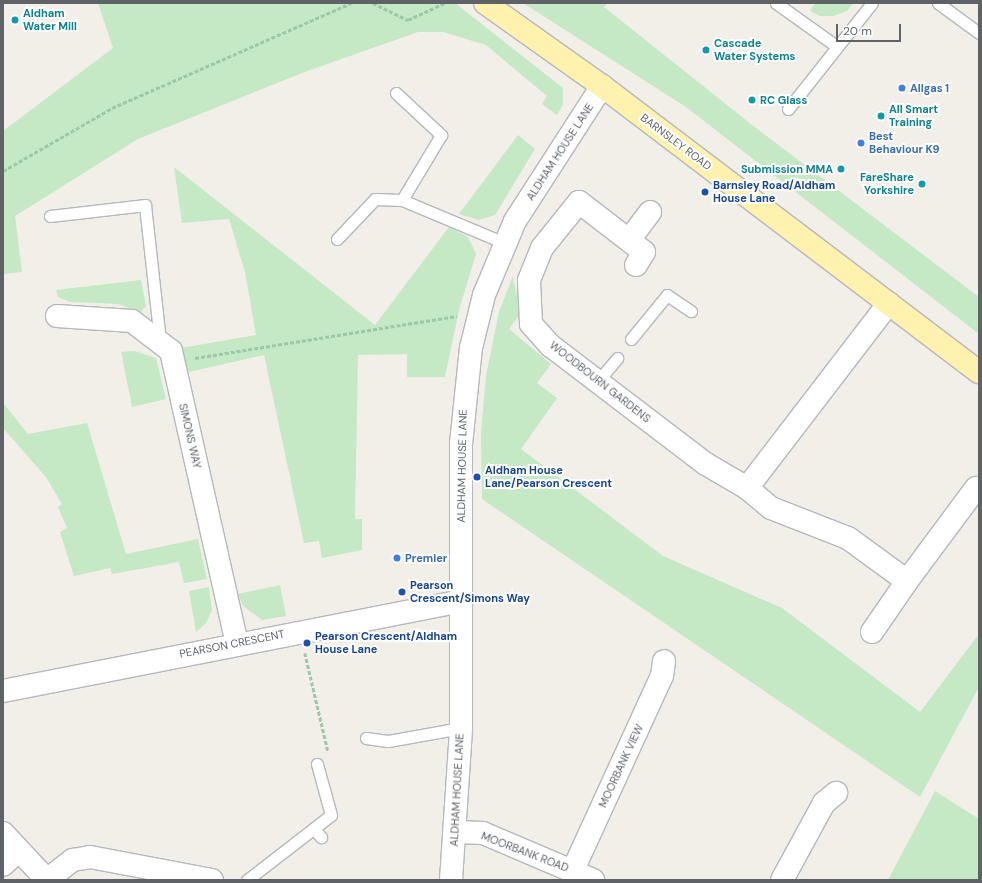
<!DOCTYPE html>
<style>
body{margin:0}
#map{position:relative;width:982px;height:883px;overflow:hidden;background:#f1efe8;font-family:"DM Sans",sans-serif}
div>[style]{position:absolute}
.green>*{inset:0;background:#c5e8c5}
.path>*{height:2.5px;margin-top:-1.25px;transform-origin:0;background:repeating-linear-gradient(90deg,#9cc7a9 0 4px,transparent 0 6px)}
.roads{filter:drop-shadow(1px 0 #b5b8bc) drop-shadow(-1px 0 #b5b8bc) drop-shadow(0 1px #b5b8bc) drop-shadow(0 -1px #b5b8bc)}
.lane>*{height:11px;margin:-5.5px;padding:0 5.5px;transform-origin:5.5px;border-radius:5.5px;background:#fff}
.street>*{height:22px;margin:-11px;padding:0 11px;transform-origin:11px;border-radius:11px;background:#fff}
.secondary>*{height:22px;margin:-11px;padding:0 11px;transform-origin:11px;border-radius:11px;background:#fff}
.primary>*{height:22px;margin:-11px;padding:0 11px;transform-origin:11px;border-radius:11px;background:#fff2af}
.dots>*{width:11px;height:11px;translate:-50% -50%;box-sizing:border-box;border:2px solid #fff;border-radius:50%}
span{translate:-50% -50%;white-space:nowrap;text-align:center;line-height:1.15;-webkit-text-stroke:4px #fff;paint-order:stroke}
.culture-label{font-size:11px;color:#0d838f;font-weight:700}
.left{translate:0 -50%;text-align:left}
.right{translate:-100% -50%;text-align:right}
.shop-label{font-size:11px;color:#366cbe;font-weight:700}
.street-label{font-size:11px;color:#5f6368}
.transit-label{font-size:11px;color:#164399;font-weight:700}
.frame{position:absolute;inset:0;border:4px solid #5f6368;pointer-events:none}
.scale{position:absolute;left:836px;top:24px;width:65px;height:18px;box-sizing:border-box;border:2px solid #5f6368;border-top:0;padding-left:5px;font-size:12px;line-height:14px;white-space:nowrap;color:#5f6368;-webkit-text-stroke:3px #fff;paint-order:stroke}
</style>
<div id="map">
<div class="green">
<div style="clip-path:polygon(98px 3px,455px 3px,563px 88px,563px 104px,557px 115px,542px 104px,547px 96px,486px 45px,443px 32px,418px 32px,302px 73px,138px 139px,15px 216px,22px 272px,3px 274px,3px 131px,113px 48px)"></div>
<div style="clip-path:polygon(523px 3px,607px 3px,604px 7px,752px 125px,979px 297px,979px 334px,686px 107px)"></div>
<div style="clip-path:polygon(815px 3px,853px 3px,847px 11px,833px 16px,820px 16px,810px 11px)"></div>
<div style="clip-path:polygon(518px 135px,535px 149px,495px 215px,479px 220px,459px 214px)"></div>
<div style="clip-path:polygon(174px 167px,375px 325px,449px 227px,468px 237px,476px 254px,459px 310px,445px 377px,407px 377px,407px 354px,358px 355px,355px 519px,362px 519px,362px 550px,322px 558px,319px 541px,304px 543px,264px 355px,189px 372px,181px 348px,256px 335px,245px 272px,229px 219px,182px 223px)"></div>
<div style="clip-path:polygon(513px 276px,520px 314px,509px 329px,551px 364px,537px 383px,557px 398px,521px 449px,663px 556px,782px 608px,920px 712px,979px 634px,979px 687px,920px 797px,482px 499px,481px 433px,486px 376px,499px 312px)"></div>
<div style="clip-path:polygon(141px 280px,146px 306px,141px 312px,118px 304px,70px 302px,58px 297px,56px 290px)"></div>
<div style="clip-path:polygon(134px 351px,156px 358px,166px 399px,132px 407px,121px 352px)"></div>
<div style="clip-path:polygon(3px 403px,28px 434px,87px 423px,126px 554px,198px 539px,207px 579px,184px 583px,179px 562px,112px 574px,110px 568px,74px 576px,60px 532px,67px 528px,58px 507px,62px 504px,46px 477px,3px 428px)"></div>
<div style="clip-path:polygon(280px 585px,286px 616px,262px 620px,243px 606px,238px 594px)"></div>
<div style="clip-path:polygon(209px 587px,212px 610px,206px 623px,196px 632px,189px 591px)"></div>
<div style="clip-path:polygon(935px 791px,979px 819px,979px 880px,888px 880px)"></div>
</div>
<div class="path">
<div style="left:373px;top:3px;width:39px;rotate:26deg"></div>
<div style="left:408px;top:20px;width:40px;rotate:-25deg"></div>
<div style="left:3px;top:171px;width:126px;rotate:-30deg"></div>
<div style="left:112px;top:108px;width:261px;rotate:-23.7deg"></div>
<div style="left:195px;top:358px;width:265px;rotate:-9.1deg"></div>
<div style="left:305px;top:653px;width:101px;rotate:76.8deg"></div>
</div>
<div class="roads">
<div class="lane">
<div style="left:776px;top:3px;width:74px;rotate:35.6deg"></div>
<div style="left:938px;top:3px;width:51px;rotate:36.2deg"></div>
<div style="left:396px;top:93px;width:62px;rotate:43deg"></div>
<div style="left:441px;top:135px;width:76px;rotate:121deg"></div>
<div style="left:788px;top:109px;width:135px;rotate:-51.6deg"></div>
<div style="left:50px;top:216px;width:96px;rotate:-6.6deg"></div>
<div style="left:145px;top:205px;width:136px;rotate:83.7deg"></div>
<div style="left:337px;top:239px;width:55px;rotate:-46.5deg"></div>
<div style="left:375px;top:199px;width:27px;rotate:2deg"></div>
<div style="left:402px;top:200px;width:112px;rotate:22.7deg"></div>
<div style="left:631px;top:339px;width:57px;rotate:-50.7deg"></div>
<div style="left:667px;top:295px;width:29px;rotate:34deg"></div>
<div style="left:598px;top:381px;width:30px;rotate:-50deg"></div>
<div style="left:366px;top:738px;width:22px;rotate:8deg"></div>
<div style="left:388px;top:741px;width:74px;rotate:-10.1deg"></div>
<div style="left:314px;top:829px;width:11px;rotate:49deg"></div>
<div style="left:247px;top:880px;width:106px;rotate:-37.7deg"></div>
<div style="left:331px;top:815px;width:53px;rotate:-105.4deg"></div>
</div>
<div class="street">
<div style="left:629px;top:240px;width:35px;rotate:-53deg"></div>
<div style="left:636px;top:265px;width:15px;rotate:-58deg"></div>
<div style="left:644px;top:252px;width:82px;rotate:-142.4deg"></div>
<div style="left:579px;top:202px;width:59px;rotate:128.8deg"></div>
<div style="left:542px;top:248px;width:35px;rotate:112deg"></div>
<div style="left:529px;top:281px;width:43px;rotate:87.3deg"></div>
<div style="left:531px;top:324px;width:30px;rotate:48deg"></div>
<div style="left:551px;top:346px;width:195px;rotate:37.3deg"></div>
<div style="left:706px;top:464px;width:48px;rotate:30.3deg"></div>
<div style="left:747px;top:488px;width:233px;rotate:-52.5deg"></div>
<div style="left:57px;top:316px;width:75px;rotate:3.8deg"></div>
<div style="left:132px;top:321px;width:49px;rotate:37.6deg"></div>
<div style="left:171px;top:351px;width:299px;rotate:77.3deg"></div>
<div style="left:747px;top:488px;width:31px;rotate:40deg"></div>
<div style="left:771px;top:508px;width:83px;rotate:21.3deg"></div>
<div style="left:848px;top:538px;width:73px;rotate:36.1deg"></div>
<div style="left:907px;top:581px;width:116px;rotate:-53.4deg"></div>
<div style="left:872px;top:632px;width:62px;rotate:-55.5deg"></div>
<div style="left:3px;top:691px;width:467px;rotate:-11.1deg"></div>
<div style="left:456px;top:832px;width:27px;rotate:2deg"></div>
<div style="left:483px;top:833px;width:120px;rotate:23.1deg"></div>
<div style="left:3px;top:833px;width:64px;rotate:46.9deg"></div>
<div style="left:3px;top:865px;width:21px;rotate:-43deg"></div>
<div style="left:573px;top:870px;width:213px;rotate:-65.4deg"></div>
<div style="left:662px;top:676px;width:15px;rotate:-82deg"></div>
<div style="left:47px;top:880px;width:33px;rotate:-38deg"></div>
<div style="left:73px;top:860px;width:17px;rotate:-10deg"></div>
<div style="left:90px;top:857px;width:124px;rotate:10.7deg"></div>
<div style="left:782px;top:880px;width:88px;rotate:-61.4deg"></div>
<div style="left:824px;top:803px;width:16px;rotate:-40deg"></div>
</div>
<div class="secondary">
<div style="left:451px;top:880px;width:152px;rotate:-86.2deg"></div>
<div style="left:461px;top:728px;width:284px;rotate:-90deg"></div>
<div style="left:461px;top:444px;width:97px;rotate:-84.1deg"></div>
<div style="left:471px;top:348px;width:55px;rotate:-76.2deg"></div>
<div style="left:484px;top:295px;width:80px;rotate:-67.3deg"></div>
<div style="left:515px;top:221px;width:161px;rotate:-57.2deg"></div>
</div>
<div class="primary">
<div style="left:485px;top:3px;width:143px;rotate:35.4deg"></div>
<div style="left:602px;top:86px;width:473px;rotate:37.2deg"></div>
</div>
</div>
<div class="dots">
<div style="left:15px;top:20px;background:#0f9aa8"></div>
<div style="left:706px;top:50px;background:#0f9aa8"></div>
<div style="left:902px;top:88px;background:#3f7fe0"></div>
<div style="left:752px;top:100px;background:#0f9aa8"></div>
<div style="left:881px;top:116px;background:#0f9aa8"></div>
<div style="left:861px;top:143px;background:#3f7fe0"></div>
<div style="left:841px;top:169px;background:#0f9aa8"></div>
<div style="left:922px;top:184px;background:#0f9aa8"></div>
<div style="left:705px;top:192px;background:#1a4fb4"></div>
<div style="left:477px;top:477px;background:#1a4fb4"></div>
<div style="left:397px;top:558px;background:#3f7fe0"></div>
<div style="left:402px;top:592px;background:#1a4fb4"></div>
<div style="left:307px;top:643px;background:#1a4fb4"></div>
</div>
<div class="culture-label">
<span class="left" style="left:23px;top:20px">Aldham<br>Water Mill</span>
<span class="left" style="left:714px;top:50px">Cascade<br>Water Systems</span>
<span class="left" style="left:760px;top:100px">RC Glass</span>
<span class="left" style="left:889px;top:116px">All Smart<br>Training</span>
<span class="right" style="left:833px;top:169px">Submission MMA</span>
<span class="right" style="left:914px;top:184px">FareShare<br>Yorkshire</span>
</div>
<div class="shop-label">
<span class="left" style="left:910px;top:88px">Allgas 1</span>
<span class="left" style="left:869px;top:143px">Best<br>Behaviour K9</span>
<span class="left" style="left:405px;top:558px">Premier</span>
</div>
<div class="street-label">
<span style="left:676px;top:142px;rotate:37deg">BARNSLEY ROAD</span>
<span style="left:560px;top:152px;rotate:-57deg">ALDHAM HOUSE LANE</span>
<span style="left:600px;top:382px;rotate:38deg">WOODBOURN GARDENS</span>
<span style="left:190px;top:436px;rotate:77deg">SIMONS WAY</span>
<span style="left:462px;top:466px;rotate:-89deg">ALDHAM HOUSE LANE</span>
<span style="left:232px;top:644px;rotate:-11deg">PEARSON CRESCENT</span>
<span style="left:621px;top:766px;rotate:-65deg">MOORBANK VIEW</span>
<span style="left:457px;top:790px;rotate:-87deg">ALDHAM HOUSE LANE</span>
<span style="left:525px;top:852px;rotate:21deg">MOORBANK ROAD</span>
</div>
<div class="transit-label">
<span class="left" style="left:713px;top:192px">Barnsley Road/Aldham<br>House Lane</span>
<span class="left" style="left:485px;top:477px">Aldham House<br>Lane/Pearson Crescent</span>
<span class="left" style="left:410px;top:592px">Pearson<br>Crescent/Simons Way</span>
<span class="left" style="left:315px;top:643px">Pearson Crescent/Aldham<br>House Lane</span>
</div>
<div class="frame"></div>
<div class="scale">20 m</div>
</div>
